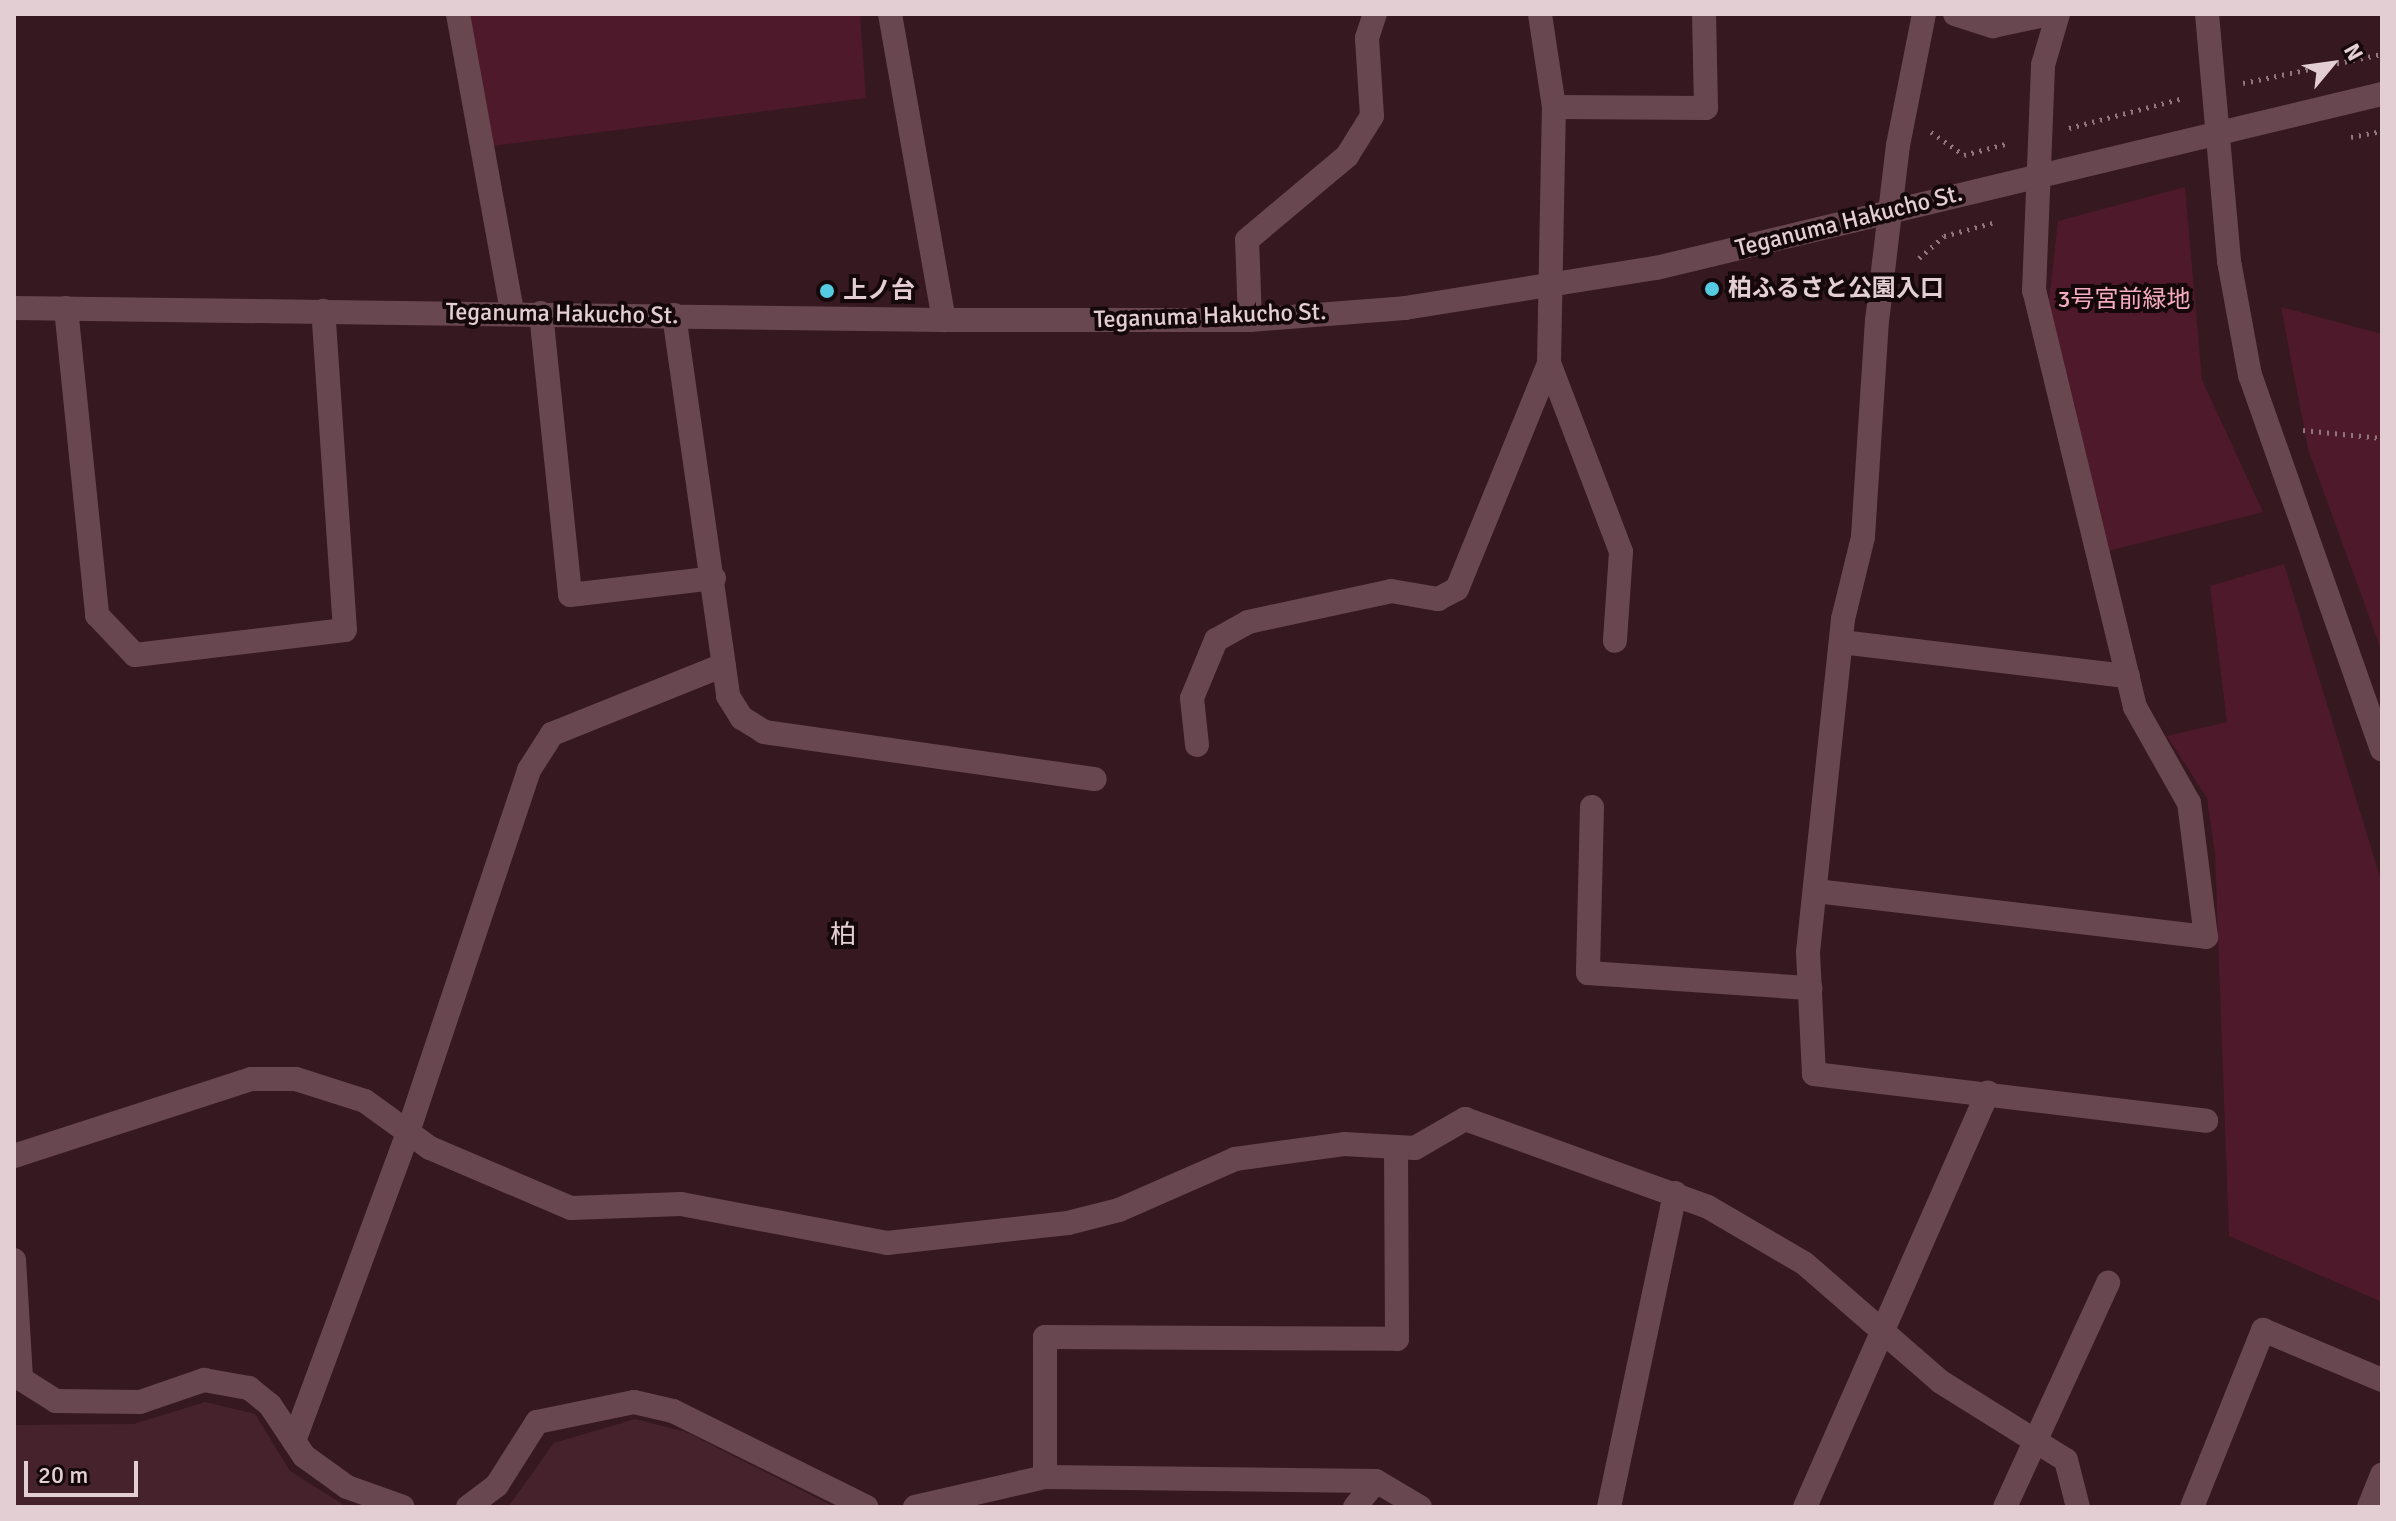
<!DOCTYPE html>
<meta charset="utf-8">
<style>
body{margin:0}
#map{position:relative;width:2396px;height:1521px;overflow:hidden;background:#361821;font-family:Signika,"Noto Sans JP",sans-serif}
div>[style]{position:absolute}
.built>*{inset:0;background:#46222d}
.green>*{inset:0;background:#4d192b}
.path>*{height:5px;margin-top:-2.5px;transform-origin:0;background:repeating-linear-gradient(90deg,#90767d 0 2px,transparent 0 8px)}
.minor>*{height:24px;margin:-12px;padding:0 12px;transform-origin:12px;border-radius:12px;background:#694750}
.dots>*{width:22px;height:22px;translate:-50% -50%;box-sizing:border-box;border:4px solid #15080b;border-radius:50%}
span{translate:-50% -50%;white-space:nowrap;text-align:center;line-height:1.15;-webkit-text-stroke:8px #15080b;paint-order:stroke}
.street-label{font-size:24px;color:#e3ced3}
.poi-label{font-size:24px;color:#e3ced3;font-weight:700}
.left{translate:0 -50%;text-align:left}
.park-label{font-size:24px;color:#f6adc0}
.neighbourhood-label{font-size:26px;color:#e3ced3}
.frame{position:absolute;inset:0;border:16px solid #e3ced3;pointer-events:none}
.north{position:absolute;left:2292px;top:24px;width:80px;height:80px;-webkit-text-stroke:6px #15080b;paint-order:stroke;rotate:61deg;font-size:22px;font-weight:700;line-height:32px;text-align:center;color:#e3ced3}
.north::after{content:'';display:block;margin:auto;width:28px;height:36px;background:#e3ced3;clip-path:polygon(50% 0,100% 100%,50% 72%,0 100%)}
.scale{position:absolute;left:24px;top:1461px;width:114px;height:36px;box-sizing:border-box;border:4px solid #e3ced3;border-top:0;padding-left:10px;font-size:24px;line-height:28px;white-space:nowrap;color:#e3ced3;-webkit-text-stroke:6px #15080b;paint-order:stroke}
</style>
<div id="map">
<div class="built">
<div style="clip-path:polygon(205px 1402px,255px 1414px,290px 1471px,347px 1507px,14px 1507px,14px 1425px,134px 1424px)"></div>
<div style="clip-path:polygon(635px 1419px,686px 1432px,835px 1507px,508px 1507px,554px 1443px)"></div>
</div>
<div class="green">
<div style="clip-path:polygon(467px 14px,860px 14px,866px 98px,493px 146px)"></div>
<div style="clip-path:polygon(2185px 187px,2202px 380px,2263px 512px,2104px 552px,2049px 301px,2058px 221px)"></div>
<div style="clip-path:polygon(2281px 307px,2382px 334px,2382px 652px,2308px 449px)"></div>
<div style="clip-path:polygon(2284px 564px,2382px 883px,2382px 1302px,2229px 1236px,2215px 855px,2207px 798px,2167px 736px,2227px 722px,2210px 586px)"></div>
</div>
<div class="path">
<div style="left:2243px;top:83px;width:142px;rotate:-11.8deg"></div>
<div style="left:2069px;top:128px;width:118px;rotate:-14.7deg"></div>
<div style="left:1931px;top:132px;width:40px;rotate:34.9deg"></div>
<div style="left:1964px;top:155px;width:47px;rotate:-14.9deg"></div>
<div style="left:2351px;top:137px;width:32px;rotate:-11deg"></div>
<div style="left:1919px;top:258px;width:33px;rotate:-41deg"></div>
<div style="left:1944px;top:236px;width:50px;rotate:-15.2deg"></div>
<div style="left:2303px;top:430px;width:79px;rotate:5.8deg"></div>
</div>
<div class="minor">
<div style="left:458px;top:14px;width:303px;rotate:79.7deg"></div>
<div style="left:890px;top:14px;width:311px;rotate:80deg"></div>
<div style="left:1924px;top:14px;width:134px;rotate:101.2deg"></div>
<div style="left:1898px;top:145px;width:176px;rotate:96.8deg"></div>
<div style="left:1877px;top:320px;width:217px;rotate:93.7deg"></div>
<div style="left:1863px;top:537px;width:84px;rotate:103.7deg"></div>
<div style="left:1843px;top:619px;width:335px;rotate:96deg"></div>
<div style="left:1808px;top:952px;width:122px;rotate:87.2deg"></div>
<div style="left:1814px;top:1074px;width:395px;rotate:6.8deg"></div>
<div style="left:1955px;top:14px;width:40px;rotate:18deg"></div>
<div style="left:1993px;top:26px;width:57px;rotate:-12.1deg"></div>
<div style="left:2207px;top:14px;width:248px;rotate:84.9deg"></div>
<div style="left:2229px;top:261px;width:116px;rotate:79.6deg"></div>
<div style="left:2250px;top:375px;width:397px;rotate:70.6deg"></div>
<div style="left:1554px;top:107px;width:152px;rotate:0.4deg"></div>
<div style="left:1706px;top:108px;width:94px;rotate:-91.2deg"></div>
<div style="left:14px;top:308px;width:930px;rotate:0.74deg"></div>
<div style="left:944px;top:320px;width:306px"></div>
<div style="left:1250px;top:320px;width:155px;rotate:-4.4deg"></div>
<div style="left:1405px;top:308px;width:254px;rotate:-9.1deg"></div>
<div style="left:1656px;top:268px;width:747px;rotate:-13.48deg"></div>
<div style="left:66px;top:308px;width:309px;rotate:84.2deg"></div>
<div style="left:97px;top:615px;width:55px;rotate:46.5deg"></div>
<div style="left:135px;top:655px;width:211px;rotate:-6.8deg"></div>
<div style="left:345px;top:630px;width:320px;rotate:-93.9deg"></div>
<div style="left:541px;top:313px;width:283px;rotate:84.1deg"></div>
<div style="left:570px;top:595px;width:145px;rotate:-6.7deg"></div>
<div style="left:674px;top:315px;width:385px;rotate:81.9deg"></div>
<div style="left:728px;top:696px;width:26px;rotate:58deg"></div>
<div style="left:742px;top:718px;width:26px;rotate:32deg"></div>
<div style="left:764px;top:732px;width:334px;rotate:8.1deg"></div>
<div style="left:1250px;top:320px;width:80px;rotate:-92.1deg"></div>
<div style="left:1247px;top:240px;width:131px;rotate:-40deg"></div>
<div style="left:1347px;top:156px;width:47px;rotate:-58deg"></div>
<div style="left:1372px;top:116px;width:78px;rotate:-93.7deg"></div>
<div style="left:1367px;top:38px;width:25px;rotate:-72deg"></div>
<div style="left:1549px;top:363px;width:202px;rotate:69.1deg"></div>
<div style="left:1621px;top:552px;width:89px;rotate:93.9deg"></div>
<div style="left:1841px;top:642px;width:289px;rotate:6.8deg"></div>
<div style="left:1197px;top:745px;width:47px;rotate:-96.1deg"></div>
<div style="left:1192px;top:698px;width:63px;rotate:-67.5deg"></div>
<div style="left:1216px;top:640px;width:37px;rotate:-29deg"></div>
<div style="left:1248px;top:622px;width:146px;rotate:-12.2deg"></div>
<div style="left:1391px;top:591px;width:48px;rotate:9.7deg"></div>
<div style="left:1438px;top:599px;width:21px;rotate:-28deg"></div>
<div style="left:1457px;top:589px;width:244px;rotate:-67.8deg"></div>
<div style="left:1549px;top:363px;width:256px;rotate:-88.9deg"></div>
<div style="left:1554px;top:107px;width:94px;rotate:-98.6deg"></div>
<div style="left:1592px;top:807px;width:166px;rotate:91.4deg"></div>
<div style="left:1588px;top:973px;width:223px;rotate:3.9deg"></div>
<div style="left:1816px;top:891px;width:393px;rotate:6.7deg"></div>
<div style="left:2206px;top:937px;width:135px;rotate:-97.2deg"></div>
<div style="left:2189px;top:803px;width:110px;rotate:-119.4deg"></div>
<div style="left:2135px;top:707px;width:428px;rotate:-103.6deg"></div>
<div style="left:2034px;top:291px;width:226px;rotate:-87.7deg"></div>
<div style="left:2043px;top:65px;width:53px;rotate:-73.6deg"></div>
<div style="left:14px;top:1156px;width:249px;rotate:-18deg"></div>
<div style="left:251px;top:1079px;width:45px"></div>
<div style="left:296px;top:1079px;width:72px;rotate:17.7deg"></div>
<div style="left:365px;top:1101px;width:80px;rotate:35.9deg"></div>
<div style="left:430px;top:1148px;width:153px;rotate:23.1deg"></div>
<div style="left:571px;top:1208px;width:110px;rotate:-2.1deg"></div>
<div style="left:681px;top:1204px;width:210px;rotate:10.7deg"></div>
<div style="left:887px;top:1243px;width:182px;rotate:-6.3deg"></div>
<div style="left:1068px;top:1223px;width:53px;rotate:-14.3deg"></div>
<div style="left:1119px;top:1210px;width:127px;rotate:-23.7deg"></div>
<div style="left:1235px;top:1159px;width:110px;rotate:-7.8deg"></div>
<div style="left:1344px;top:1144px;width:71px;rotate:3.2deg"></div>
<div style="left:1415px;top:1148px;width:58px;rotate:-30.1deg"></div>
<div style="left:1465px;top:1119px;width:258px;rotate:19.9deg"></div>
<div style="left:1708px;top:1207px;width:111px;rotate:30.3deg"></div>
<div style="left:1804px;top:1263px;width:181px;rotate:41deg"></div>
<div style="left:1941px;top:1382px;width:147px;rotate:32deg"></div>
<div style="left:2066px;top:1460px;width:49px;rotate:75.7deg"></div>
<div style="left:14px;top:1260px;width:119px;rotate:86.6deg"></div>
<div style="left:21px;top:1379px;width:41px;rotate:32.2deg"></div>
<div style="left:56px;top:1401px;width:84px;rotate:0.7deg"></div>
<div style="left:140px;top:1402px;width:68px;rotate:-19deg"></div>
<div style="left:204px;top:1380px;width:46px;rotate:10.1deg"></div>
<div style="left:249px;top:1388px;width:27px;rotate:39deg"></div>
<div style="left:270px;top:1405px;width:61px;rotate:56.3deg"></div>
<div style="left:304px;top:1456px;width:53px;rotate:35.8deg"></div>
<div style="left:347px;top:1487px;width:59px;rotate:19.7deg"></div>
<div style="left:294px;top:1441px;width:329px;rotate:-69.7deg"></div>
<div style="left:408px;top:1132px;width:382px;rotate:-71.5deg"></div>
<div style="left:529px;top:770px;width:43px;rotate:-57.4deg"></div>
<div style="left:552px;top:734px;width:185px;rotate:-21.9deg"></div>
<div style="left:1045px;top:1477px;width:140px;rotate:-90deg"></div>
<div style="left:1045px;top:1337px;width:352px;rotate:0.3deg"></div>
<div style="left:1397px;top:1339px;width:192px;rotate:-90.3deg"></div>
<div style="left:468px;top:1507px;width:36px;rotate:-37deg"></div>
<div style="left:497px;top:1485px;width:75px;rotate:-57.6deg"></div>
<div style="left:537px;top:1422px;width:99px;rotate:-11.7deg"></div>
<div style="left:634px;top:1402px;width:40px;rotate:13deg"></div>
<div style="left:673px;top:1411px;width:216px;rotate:26.4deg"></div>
<div style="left:915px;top:1507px;width:133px;rotate:-13deg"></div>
<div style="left:1045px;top:1477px;width:331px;rotate:0.7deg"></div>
<div style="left:1376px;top:1481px;width:51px;rotate:30.6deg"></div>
<div style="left:1355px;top:1507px;width:33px;rotate:-51deg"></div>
<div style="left:1609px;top:1507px;width:321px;rotate:-78.1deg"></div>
<div style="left:1805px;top:1507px;width:453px;rotate:-66.2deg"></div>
<div style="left:2005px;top:1507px;width:247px;rotate:-65.3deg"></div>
<div style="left:2192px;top:1507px;width:191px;rotate:-68.1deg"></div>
<div style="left:2263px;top:1330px;width:129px;rotate:22.8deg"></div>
<div style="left:2369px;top:1507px;width:35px;rotate:-68deg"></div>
</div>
<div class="dots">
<div style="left:1712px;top:289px;background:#55cae0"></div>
<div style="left:827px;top:291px;background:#55cae0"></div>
</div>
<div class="street-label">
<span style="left:1849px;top:221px;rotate:-14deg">Teganuma Hakucho St.</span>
<span style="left:562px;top:314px;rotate:1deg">Teganuma Hakucho St.</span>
<span style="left:1210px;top:316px;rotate:-2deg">Teganuma Hakucho St.</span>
</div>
<div class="poi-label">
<span class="left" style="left:1728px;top:289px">柏ふるさと公園入口</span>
<span class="left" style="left:843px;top:291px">上ノ台</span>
</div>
<div class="park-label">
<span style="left:2124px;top:300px">3号宮前緑地</span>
</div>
<div class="neighbourhood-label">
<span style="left:843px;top:936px">柏</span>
</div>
<div class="frame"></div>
<div class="north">N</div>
<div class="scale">20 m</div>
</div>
